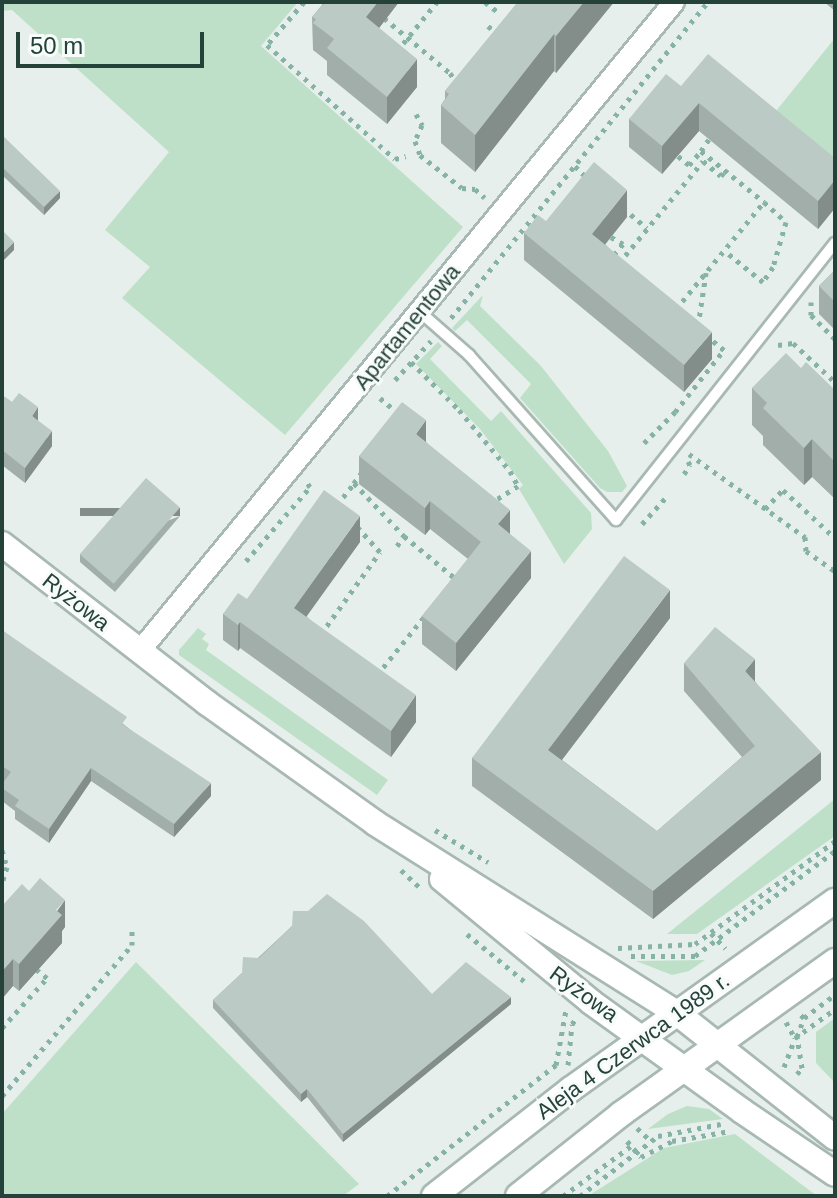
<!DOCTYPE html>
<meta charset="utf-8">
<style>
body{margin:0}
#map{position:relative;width:837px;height:1198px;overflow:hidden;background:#e6efeb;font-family:Helvetica,sans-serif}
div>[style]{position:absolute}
.green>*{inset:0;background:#bfe0c8}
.path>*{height:5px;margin-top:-2.5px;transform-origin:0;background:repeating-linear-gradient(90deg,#86b3a5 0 4px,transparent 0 10px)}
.roads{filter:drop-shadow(2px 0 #a8b8b2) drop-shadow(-2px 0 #a8b8b2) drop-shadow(0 2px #a8b8b2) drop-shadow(0 -2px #a8b8b2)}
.lane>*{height:10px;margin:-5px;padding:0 5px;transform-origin:5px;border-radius:5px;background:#fff}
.street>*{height:20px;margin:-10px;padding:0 10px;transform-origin:10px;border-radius:10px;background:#fff}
.secondary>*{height:24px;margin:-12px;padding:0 12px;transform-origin:12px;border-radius:12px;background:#fff}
.wall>*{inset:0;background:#a1aea9}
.shaded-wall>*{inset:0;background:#838d89;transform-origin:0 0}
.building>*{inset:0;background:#bbcac4;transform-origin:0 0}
span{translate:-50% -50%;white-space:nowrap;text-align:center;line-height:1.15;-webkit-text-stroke:6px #f7fbf9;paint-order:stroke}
.street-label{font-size:22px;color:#24423a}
.frame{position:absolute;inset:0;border:4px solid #24423a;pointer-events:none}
.scale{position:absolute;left:16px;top:32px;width:188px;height:36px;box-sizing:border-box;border:4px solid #24423a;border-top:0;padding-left:10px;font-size:24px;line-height:28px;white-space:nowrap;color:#24423a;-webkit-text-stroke:6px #f7fbf9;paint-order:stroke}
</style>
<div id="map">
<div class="green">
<div style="clip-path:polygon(2px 2px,298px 2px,261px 46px,463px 227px,285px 435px,122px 298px,150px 267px,105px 230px,169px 152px,12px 10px,2px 11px)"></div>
<div style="clip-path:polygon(835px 38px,835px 166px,776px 111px)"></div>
<div style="clip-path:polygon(483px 295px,480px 306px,541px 366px,608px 451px,627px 486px,622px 492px,607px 492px,600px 488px,520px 398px,531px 384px,467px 320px,455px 331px,452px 328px)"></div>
<div style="clip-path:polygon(438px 342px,442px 346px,430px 359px,491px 421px,501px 411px,591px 513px,592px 529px,564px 564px,519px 489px,523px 485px,480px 429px,416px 364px)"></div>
<div style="clip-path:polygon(198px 628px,206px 634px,202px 639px,209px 644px,206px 650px,388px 780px,377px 795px,179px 655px,179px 650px)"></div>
<div style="clip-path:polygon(835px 799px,835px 836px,697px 934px,667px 934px)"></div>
<div style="clip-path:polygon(705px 960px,689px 971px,672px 975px,636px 961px)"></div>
<div style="clip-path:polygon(136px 962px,299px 1124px,359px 1184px,343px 1196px,2px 1196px,2px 1114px)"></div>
<div style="clip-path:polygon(835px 1018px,835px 1083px,816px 1063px,816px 1032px)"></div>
<div style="clip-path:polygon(687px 1106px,709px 1109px,723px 1119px,648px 1129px,668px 1114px)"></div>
<div style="clip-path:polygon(735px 1134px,817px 1196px,588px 1196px,664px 1148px)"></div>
</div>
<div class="path">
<div style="left:304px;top:2px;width:57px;rotate:130.7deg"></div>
<div style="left:267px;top:45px;width:171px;rotate:41.7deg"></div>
<div style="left:395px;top:159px;width:11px;rotate:-15deg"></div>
<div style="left:485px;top:2px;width:18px;rotate:38deg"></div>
<div style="left:384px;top:18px;width:86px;rotate:39.8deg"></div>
<div style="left:450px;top:73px;width:12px;rotate:55deg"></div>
<div style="left:488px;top:26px;width:14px;rotate:39deg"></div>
<div style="left:397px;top:51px;width:63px;rotate:-50.8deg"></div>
<div style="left:416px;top:114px;width:13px;rotate:61deg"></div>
<div style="left:422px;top:125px;width:17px;rotate:114deg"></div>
<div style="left:415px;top:141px;width:15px;rotate:70deg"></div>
<div style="left:420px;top:155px;width:53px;rotate:38.2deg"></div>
<div style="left:462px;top:188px;width:13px;rotate:4deg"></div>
<div style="left:475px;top:189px;width:13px;rotate:42deg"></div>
<div style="left:701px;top:151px;width:14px;rotate:-56deg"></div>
<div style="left:678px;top:156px;width:14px;rotate:39deg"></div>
<div style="left:689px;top:165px;width:18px;rotate:-49deg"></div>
<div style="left:701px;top:151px;width:81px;rotate:39deg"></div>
<div style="left:575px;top:166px;width:18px;rotate:45deg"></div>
<div style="left:623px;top:208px;width:31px;rotate:40deg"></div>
<div style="left:611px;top:237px;width:14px;rotate:30deg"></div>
<div style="left:623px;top:244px;width:17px;rotate:130deg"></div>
<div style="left:619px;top:263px;width:132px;rotate:-50.5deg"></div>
<div style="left:703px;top:161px;width:23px;rotate:40deg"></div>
<div style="left:721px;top:176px;width:6px;rotate:-51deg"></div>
<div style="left:811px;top:302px;width:13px;rotate:90deg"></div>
<div style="left:811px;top:315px;width:34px;rotate:45deg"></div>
<div style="left:676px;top:309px;width:139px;rotate:-50.6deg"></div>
<div style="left:764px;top:202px;width:30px;rotate:42deg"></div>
<div style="left:786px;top:222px;width:47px;rotate:106.1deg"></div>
<div style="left:773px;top:267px;width:18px;rotate:124deg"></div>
<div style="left:763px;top:282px;width:49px;rotate:-140.8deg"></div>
<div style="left:451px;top:318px;width:407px;rotate:-50.9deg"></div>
<div style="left:698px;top:326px;width:54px;rotate:-81.4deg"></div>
<div style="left:778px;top:345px;width:15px;rotate:-8deg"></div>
<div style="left:793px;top:343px;width:57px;rotate:42.9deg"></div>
<div style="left:411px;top:362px;width:68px;rotate:45deg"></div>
<div style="left:459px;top:410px;width:80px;rotate:50.1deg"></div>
<div style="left:510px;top:471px;width:17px;rotate:62deg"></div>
<div style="left:518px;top:486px;width:31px;rotate:148deg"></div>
<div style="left:395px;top:380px;width:53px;rotate:-47.3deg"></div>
<div style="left:380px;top:398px;width:25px;rotate:40deg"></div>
<div style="left:644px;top:443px;width:44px;rotate:-45deg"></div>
<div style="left:675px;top:412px;width:79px;rotate:-51.7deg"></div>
<div style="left:724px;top:350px;width:19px;rotate:-141deg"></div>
<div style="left:689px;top:454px;width:143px;rotate:35.6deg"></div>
<div style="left:805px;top:537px;width:14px;rotate:86deg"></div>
<div style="left:806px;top:551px;width:35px;rotate:35deg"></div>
<div style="left:362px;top:472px;width:14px;rotate:126deg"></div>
<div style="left:354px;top:483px;width:73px;rotate:46.7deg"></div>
<div style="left:684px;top:474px;width:11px;rotate:-56deg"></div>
<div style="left:690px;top:465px;width:7px;rotate:-117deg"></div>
<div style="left:337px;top:505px;width:28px;rotate:-52deg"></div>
<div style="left:765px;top:509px;width:26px;rotate:-47deg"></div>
<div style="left:783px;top:490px;width:71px;rotate:42.7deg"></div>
<div style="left:642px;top:524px;width:38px;rotate:-48deg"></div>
<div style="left:397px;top:546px;width:12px;rotate:-55deg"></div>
<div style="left:404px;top:536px;width:67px;rotate:39.6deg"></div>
<div style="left:246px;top:561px;width:98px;rotate:-49.1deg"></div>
<div style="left:310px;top:487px;width:7px;rotate:-124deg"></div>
<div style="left:321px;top:634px;width:101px;rotate:-54.3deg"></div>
<div style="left:380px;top:552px;width:40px;rotate:-132deg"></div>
<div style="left:353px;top:522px;width:9px;rotate:-49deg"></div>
<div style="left:377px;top:675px;width:75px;rotate:-51deg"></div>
<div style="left:435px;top:830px;width:62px;rotate:31.1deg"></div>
<div style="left:2px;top:850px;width:18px;rotate:74deg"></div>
<div style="left:7px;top:867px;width:17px;rotate:107deg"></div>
<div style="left:401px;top:870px;width:26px;rotate:43deg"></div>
<div style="left:711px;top:933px;width:21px;rotate:47deg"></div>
<div style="left:467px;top:934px;width:74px;rotate:39.5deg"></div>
<div style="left:618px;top:948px;width:77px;rotate:-3deg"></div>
<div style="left:695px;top:944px;width:174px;rotate:-36.3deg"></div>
<div style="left:631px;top:956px;width:64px"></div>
<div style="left:695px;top:956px;width:175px;rotate:-36.9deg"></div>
<div style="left:804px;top:1018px;width:39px;rotate:-37deg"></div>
<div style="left:786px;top:1022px;width:18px;rotate:61deg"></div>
<div style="left:2px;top:1028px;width:67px;rotate:-48deg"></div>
<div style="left:47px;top:978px;width:13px;rotate:-141deg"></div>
<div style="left:568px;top:1065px;width:41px;rotate:-84.4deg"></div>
<div style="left:572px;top:1024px;width:9px;rotate:-54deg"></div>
<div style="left:784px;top:1067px;width:31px;rotate:-69deg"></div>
<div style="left:795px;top:1038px;width:49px;rotate:-35.9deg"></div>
<div style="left:797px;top:1074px;width:8px;rotate:-50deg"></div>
<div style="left:802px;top:1068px;width:31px;rotate:-99deg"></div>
<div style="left:797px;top:1037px;width:20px;rotate:-70deg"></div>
<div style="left:804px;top:1018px;width:6px;rotate:-135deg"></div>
<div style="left:2px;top:1096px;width:199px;rotate:-49.3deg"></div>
<div style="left:132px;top:945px;width:14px;rotate:-90deg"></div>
<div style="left:637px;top:1128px;width:18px;rotate:43deg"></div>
<div style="left:627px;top:1141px;width:21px;rotate:49deg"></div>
<div style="left:641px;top:1157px;width:35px;rotate:-27deg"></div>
<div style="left:672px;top:1141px;width:59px;rotate:-9.8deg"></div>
<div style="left:387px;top:1196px;width:214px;rotate:-37.8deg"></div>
<div style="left:556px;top:1065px;width:56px;rotate:-79.7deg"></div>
<div style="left:563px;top:1196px;width:84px;rotate:-36.3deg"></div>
<div style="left:580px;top:1196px;width:98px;rotate:-37.6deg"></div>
<div style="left:658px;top:1136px;width:64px;rotate:-10.8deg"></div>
</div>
<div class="roads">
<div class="lane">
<div style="left:419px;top:311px;width:67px;rotate:41.3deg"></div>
<div style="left:469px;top:355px;width:221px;rotate:48.3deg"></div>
<div style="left:616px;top:520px;width:353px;rotate:-51.7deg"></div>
</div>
<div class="street">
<div style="left:139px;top:652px;width:842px;rotate:-50.54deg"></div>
</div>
<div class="secondary">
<div style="left:2px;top:544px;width:259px;rotate:37.8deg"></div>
<div style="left:207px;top:703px;width:206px;rotate:35.5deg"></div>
<div style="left:375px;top:823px;width:357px;rotate:32.2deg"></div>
<div style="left:677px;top:1013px;width:201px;rotate:38.3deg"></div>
<div style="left:442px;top:879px;width:193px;rotate:39.5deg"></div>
<div style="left:591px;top:1002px;width:186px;rotate:35.8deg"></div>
<div style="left:742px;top:1111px;width:112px;rotate:34.1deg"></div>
<div style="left:434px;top:1196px;width:174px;rotate:-38deg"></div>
<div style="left:571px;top:1089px;width:324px;rotate:-35.5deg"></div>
<div style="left:518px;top:1196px;width:132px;rotate:-38.5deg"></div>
<div style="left:621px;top:1114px;width:263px;rotate:-35.6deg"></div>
</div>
</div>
<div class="wall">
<div style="clip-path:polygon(322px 2px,399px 2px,379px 28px,417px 87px,387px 124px,327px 75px,327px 61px,313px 50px,312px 17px,322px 5px)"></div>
<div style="clip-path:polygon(518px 2px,614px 2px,556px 73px,554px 71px,475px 172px,441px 143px,441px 105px,445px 99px,445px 91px)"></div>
<div style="clip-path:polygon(824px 2px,835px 2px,835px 11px)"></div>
<div style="clip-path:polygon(681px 86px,835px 158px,835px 208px,818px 229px,699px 131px,662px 174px,629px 147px,629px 119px)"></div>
<div style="clip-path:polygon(2px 135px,60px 198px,44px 215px,2px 175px)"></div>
<div style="clip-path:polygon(627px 217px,605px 244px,712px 359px,684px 392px,524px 260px,524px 233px,546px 221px)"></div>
<div style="clip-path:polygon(835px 270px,835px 330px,819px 314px,819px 286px)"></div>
<div style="clip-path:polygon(801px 368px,835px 390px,835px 499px,812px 477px,804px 485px,763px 445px,763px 436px,752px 425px,752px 388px)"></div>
<div style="clip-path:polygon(2px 395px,38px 421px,52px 446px,25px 483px,2px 465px)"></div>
<div style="clip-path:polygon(426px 442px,510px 534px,531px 578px,456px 671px,422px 644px,422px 616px,468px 559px,430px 529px,425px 535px,359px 484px,359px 456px)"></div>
<div style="clip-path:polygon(180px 516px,115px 592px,80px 562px,80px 554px)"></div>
<div style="clip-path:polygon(360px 542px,306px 616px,416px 722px,391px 757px,240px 648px,238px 651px,223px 640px,223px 614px,247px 599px)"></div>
<div style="clip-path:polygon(670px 618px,562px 760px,657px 831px,742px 757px,684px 691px,684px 663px,755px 681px,821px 780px,653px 919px,472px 786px,472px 758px)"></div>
<div style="clip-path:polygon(2px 630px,127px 727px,211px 796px,174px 837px,91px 781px,49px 843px,15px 819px,15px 811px,2px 801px,2px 784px,4px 781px,2px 779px)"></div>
<div style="clip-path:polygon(2px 906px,65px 927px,62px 931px,62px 943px,19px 991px,13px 986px)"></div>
<div style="clip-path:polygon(292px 926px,432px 994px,511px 1004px,343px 1142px,307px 1097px,301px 1102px,213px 1008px,213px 1000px)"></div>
</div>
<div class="shaded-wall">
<div style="clip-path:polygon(378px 2px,399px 2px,366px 45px,366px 17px)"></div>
<div style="clip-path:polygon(584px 2px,614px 2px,556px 73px,556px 36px)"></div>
<div style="clip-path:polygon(554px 34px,554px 71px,475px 172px,475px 135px)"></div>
<div style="clip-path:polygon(417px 59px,417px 87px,387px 124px,387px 97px)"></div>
<div style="clip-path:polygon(699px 103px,699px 131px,662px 174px,662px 146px)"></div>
<div style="clip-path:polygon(835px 180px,835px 208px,818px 229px,818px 201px)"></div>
<div style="clip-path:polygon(627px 190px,627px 217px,592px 261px,592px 234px)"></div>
<div style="clip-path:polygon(60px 191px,60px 198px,44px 215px,44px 207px)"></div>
<div style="clip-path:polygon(14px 242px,14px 250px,2px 262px,2px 254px)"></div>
<div style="clip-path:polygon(712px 332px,712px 359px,684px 392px,684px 365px)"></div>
<div style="clip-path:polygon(38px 407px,38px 422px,32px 416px)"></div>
<div style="clip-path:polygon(426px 420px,426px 448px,416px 434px)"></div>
<div style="clip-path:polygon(52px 431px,52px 446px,25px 483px,25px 468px)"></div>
<div style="clip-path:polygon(812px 439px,812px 477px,804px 485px,804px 448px)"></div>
<div style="clip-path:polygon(430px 501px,430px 529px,425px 535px,425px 508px)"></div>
<div style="left:180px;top:508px;width:8px;height:100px;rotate:90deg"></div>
<div style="clip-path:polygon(510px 510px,510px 537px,498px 524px)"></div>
<div style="clip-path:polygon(360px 516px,360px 542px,294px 634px,294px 608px)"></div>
<div style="clip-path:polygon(531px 551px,531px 578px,456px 671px,456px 643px)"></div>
<div style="clip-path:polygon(670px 590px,670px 618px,548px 778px,548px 750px)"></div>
<div style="clip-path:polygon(240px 622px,240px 648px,238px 651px,238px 625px)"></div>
<div style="clip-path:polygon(755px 659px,755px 686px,745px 671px)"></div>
<div style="clip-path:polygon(416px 695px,416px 722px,391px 757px,391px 731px)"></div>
<div style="clip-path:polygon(821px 752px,821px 780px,653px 919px,653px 891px)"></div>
<div style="clip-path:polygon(91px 768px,91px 781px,49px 843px,49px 829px)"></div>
<div style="clip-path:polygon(211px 783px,211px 796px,174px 837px,174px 824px)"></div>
<div style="clip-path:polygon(65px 900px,65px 927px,62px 931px,62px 943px,19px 991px,19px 964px)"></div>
<div style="clip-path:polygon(13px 959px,13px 986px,2px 999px,2px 971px)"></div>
<div style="clip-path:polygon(511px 997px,511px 1004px,343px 1142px,343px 1134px)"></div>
<div style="clip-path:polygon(307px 1089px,307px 1097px,301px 1102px,301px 1094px)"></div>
</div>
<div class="building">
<div style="clip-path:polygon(325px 2px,378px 2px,366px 17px,417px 59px,387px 97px,327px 48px,334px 39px,313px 23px,316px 19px,312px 17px)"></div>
<div style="clip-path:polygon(518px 2px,584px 2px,556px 36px,554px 34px,475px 135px,441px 105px,449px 94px,445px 91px)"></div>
<div style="clip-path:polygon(708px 54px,835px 158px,835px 180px,818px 201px,699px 103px,662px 146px,629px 119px,666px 74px,681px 86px)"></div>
<div style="clip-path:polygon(2px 135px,60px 191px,44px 207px,2px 167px)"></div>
<div style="clip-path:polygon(594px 162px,627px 190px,592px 234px,712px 332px,684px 365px,524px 233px,538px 215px,546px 221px)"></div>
<div style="clip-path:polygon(2px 230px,14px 242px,2px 254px)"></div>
<div style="clip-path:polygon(835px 270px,835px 302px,819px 286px)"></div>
<div style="clip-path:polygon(786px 353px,801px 368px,806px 362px,835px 390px,835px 462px,812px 439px,804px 448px,763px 408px,767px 403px,752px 388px)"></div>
<div style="clip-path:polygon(19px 393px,38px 407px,32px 416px,52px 431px,25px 468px,2px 450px,2px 395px,12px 402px)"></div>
<div style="clip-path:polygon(402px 402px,426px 420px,416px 434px,510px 510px,498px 524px,531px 551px,456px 643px,422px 616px,481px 542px,430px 501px,425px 508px,359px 456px)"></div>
<div style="left:146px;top:478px;width:45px;height:101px;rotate:41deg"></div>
<div style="clip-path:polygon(324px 490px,360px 516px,294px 608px,416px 695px,391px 731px,240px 622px,238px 625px,223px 614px,238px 593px,247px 599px)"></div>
<div style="clip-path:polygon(624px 556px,670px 590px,548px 750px,657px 831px,755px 746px,684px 663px,715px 627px,755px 659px,745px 671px,821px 752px,653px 891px,472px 758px)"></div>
<div style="clip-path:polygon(2px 630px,127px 717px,122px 724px,211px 783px,174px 824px,91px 768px,49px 829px,15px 806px,19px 800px,2px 788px,2px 784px,11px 772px,2px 766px)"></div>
<div style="clip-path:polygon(40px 878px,65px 900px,56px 910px,62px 915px,19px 964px,13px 959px,2px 971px,2px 906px,22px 884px,29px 891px)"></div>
<div style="clip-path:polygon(327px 894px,364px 921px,432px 994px,466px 962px,511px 997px,343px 1134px,307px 1089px,301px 1094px,213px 1000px,242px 973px,243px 957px,259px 958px,292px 926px,293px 911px,308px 911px)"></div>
</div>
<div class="street-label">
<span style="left:407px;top:327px;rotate:-51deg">Apartamentowa</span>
<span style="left:76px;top:602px;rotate:38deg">Ryżowa</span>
<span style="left:584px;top:994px;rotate:36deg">Ryżowa</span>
<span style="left:633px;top:1046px;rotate:-36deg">Aleja 4 Czerwca 1989 r.</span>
</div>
<div class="frame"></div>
<div class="scale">50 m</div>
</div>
